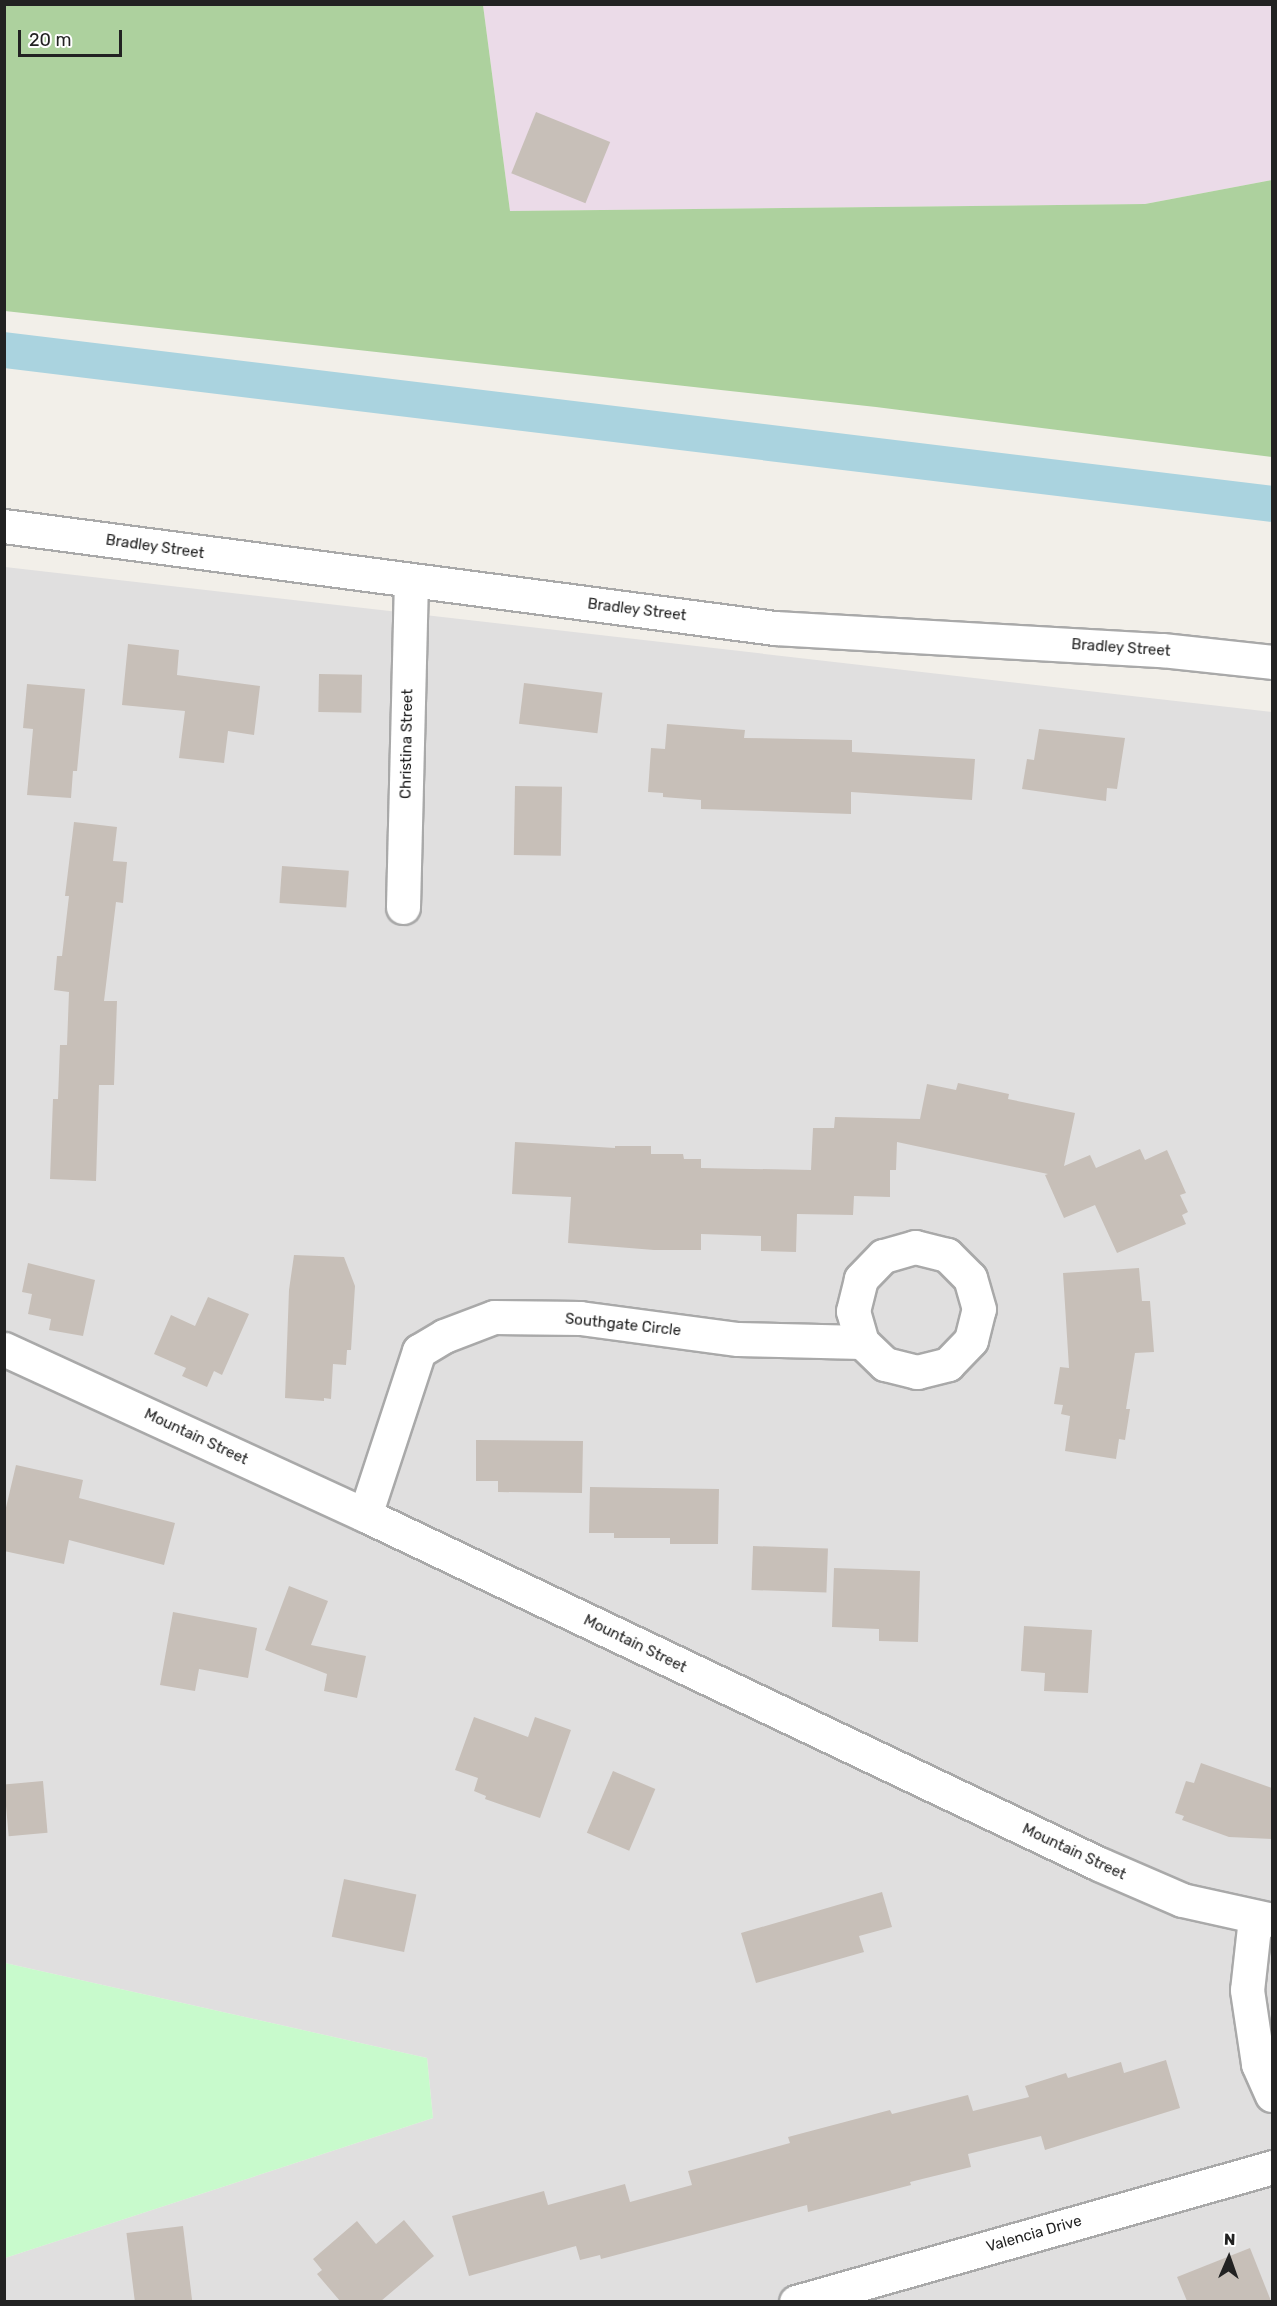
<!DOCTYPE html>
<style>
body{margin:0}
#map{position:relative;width:1277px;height:2306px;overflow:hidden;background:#f2efe9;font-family:Rubik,sans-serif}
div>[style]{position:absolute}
.residential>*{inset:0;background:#e0dfdf}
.industrial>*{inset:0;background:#ebdbe8}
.forest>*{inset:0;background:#add19e}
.park>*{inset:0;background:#c8facc}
.canal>*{height:36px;margin:-18px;padding:0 18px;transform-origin:18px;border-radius:18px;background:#aad3df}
.building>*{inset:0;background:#c7bfb8;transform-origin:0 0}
.roads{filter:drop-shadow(2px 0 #a9a9a9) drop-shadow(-2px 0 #a9a9a9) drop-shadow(0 2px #a9a9a9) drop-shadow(0 -2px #a9a9a9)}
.minor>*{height:33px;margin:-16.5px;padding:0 16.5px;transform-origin:16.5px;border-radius:16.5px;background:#fff}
span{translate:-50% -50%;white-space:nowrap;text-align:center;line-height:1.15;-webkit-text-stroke:4.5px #fff;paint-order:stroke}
.street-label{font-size:15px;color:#222}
.frame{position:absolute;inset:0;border:6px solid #222;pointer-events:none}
.north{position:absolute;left:1199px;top:2228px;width:60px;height:60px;-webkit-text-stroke:4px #fff;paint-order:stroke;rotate:2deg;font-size:16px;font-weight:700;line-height:24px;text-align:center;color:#222}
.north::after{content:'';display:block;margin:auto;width:21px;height:27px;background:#222;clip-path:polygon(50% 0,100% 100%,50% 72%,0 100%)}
.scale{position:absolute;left:18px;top:30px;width:104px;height:27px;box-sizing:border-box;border:3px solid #222;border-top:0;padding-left:8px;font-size:18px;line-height:21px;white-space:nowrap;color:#222;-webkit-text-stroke:4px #fff;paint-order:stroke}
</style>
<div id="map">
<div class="residential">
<div style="clip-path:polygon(5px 567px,1272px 712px,1272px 2301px,5px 2301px,5px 2258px,433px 2118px,427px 2058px,5px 1963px)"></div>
</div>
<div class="industrial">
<div style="clip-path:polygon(483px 5px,1272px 5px,1272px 180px,1145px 204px,510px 211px)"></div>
</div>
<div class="forest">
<div style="clip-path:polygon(5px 4px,483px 5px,510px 211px,1145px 204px,1272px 180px,1272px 457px,876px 407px,5px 311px)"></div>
</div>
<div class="park">
<div style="clip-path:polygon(5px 1963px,427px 2058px,433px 2118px,5px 2258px)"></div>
</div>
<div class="canal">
<div style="left:4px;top:350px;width:1277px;rotate:6.92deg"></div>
</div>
<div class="building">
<div style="left:536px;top:112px;width:80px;height:66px;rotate:22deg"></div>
<div style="clip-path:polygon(128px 644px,179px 650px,177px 675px,260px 686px,254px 735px,228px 731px,224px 763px,179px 758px,185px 711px,122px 705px)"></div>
<div style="left:319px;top:674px;width:43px;height:38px;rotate:1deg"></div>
<div style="left:524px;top:683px;width:79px;height:41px;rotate:7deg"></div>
<div style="clip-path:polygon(27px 684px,85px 689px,77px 771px,73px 771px,71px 798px,27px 795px,33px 729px,23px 728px)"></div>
<div style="clip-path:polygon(667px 724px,745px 730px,744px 738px,852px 740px,852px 752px,975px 759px,972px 800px,851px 792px,851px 814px,701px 809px,701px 800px,663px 797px,663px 793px,648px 792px,651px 748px,665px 749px)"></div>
<div style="clip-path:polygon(1039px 729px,1125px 738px,1117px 789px,1107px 788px,1106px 801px,1022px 789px,1027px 759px,1034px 760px)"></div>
<div style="left:515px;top:786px;width:47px;height:69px;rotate:1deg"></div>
<div style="clip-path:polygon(74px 822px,117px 827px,113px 861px,127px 862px,123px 903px,116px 902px,104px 1001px,117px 1001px,114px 1085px,99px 1085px,96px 1181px,50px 1179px,53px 1099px,58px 1099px,60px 1045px,67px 1045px,69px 992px,54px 990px,57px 956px,62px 956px,69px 896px,65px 896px)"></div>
<div style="left:282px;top:866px;width:67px;height:37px;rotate:4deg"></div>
<div style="clip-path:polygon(958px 1083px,1009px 1094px,1008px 1099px,1075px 1113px,1064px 1166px,1090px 1155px,1096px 1168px,1140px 1149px,1145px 1160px,1167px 1150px,1186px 1193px,1180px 1195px,1188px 1212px,1182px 1215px,1186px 1224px,1117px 1253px,1095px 1205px,1064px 1218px,1045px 1175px,1048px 1174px,897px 1142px,896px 1170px,890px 1170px,890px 1197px,854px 1196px,853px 1215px,797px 1214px,796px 1252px,761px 1251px,761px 1236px,701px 1234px,701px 1250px,654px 1250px,568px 1243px,571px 1197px,512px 1194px,515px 1142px,615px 1148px,615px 1146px,651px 1146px,651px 1154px,683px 1154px,684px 1159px,701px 1159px,701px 1168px,811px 1170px,813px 1128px,834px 1128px,835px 1117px,920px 1119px,927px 1084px,956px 1090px)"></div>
<div style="clip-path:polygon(294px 1255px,344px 1257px,355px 1286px,351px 1350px,347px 1350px,346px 1365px,333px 1364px,331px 1399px,324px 1398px,324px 1401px,285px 1398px,289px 1290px)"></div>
<div style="clip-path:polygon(28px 1263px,95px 1280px,83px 1336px,49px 1330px,51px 1319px,28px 1314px,32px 1294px,22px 1292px)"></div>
<div style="clip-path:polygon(1139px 1268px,1142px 1301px,1150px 1301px,1154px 1352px,1135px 1353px,1126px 1409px,1130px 1409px,1125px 1440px,1119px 1439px,1116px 1459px,1065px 1451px,1070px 1416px,1061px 1414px,1063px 1405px,1054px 1404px,1060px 1367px,1069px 1368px,1063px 1273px)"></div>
<div style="clip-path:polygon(208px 1297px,249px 1314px,222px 1375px,214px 1371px,207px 1387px,182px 1376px,186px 1368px,154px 1354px,171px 1315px,195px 1326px)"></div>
<div style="clip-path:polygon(476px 1440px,583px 1441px,582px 1493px,498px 1492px,498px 1481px,476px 1481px)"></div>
<div style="clip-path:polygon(16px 1465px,83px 1480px,79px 1498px,175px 1523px,164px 1565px,69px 1540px,64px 1564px,4px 1551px,4px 1516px)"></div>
<div style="clip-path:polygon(590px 1487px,719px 1489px,718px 1544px,670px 1544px,670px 1538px,614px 1538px,614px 1533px,589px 1533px)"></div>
<div style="left:753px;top:1546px;width:75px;height:44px;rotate:2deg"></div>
<div style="clip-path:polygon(834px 1568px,920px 1571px,918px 1642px,879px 1641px,879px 1629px,832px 1627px)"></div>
<div style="clip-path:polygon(289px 1586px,328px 1601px,311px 1645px,366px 1656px,357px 1698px,324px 1691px,327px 1674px,265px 1650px)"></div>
<div style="clip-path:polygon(173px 1612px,257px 1628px,248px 1678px,199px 1669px,195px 1691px,160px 1685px)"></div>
<div style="clip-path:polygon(1024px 1626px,1092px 1630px,1088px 1693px,1044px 1691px,1045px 1673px,1021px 1671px)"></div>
<div style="clip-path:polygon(474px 1717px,528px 1737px,535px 1717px,571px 1730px,540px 1818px,485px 1799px,486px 1796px,474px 1791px,478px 1778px,455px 1770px)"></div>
<div style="clip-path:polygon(1201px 1763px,1272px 1788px,1272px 1839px,1229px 1837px,1182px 1820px,1184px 1816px,1175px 1813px,1186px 1781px,1194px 1783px)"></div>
<div style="left:613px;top:1771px;width:46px;height:67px;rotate:23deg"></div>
<div style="left:43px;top:1781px;width:52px;height:39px;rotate:85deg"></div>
<div style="left:344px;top:1879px;width:74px;height:59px;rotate:12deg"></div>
<div style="clip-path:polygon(882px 1892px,892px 1927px,859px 1936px,864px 1952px,756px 1983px,741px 1933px)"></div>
<div style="clip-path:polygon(1166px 2060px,1180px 2108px,1045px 2150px,1041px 2136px,968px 2154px,971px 2167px,910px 2182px,911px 2185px,808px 2212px,807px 2205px,601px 2259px,600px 2255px,580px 2260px,576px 2246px,469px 2276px,452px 2216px,544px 2191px,548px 2205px,625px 2184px,630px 2202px,692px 2185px,688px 2171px,790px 2143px,788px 2137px,890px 2110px,892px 2114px,968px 2095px,973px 2111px,1029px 2097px,1025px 2086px,1066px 2073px,1068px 2078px,1121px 2062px,1124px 2073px)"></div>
<div style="clip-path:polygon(404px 2220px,434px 2256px,381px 2301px,340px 2301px,317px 2274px,322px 2270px,313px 2259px,357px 2221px,376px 2244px)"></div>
<div style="left:183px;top:2226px;width:76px;height:57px;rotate:83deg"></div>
<div style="clip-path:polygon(1250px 2248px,1271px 2301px,1187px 2301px,1177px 2277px)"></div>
</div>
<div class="roads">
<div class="minor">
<div style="left:4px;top:526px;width:778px;rotate:7.54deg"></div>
<div style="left:775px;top:628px;width:388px;rotate:3.3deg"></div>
<div style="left:1162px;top:650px;width:111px;rotate:6.2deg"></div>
<div style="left:403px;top:907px;width:326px;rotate:-88.6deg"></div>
<div style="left:4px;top:1349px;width:397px;rotate:24.7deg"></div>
<div style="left:365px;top:1515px;width:813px;rotate:25.43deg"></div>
<div style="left:1099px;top:1864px;width:90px;rotate:23.4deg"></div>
<div style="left:1182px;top:1900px;width:92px;rotate:12.5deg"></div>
<div style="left:365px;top:1515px;width:173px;rotate:-71.8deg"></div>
<div style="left:419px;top:1351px;width:29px;rotate:-31deg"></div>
<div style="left:444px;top:1336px;width:53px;rotate:-20.8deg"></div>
<div style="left:494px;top:1317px;width:86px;rotate:0.7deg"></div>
<div style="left:580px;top:1318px;width:159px;rotate:7.6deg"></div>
<div style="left:738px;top:1339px;width:124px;rotate:1.4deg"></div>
<div style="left:862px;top:1342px;width:32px;rotate:44deg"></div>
<div style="left:885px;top:1364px;width:33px;rotate:14deg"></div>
<div style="left:917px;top:1372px;width:32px;rotate:-14deg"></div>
<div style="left:948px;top:1364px;width:33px;rotate:-46deg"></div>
<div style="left:971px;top:1340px;width:32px;rotate:-76deg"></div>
<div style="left:979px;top:1309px;width:32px;rotate:-106deg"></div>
<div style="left:970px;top:1278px;width:33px;rotate:-135deg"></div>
<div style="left:947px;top:1255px;width:33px;rotate:-166deg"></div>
<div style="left:915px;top:1247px;width:33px;rotate:164deg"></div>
<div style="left:883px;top:1256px;width:32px;rotate:134deg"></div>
<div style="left:861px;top:1279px;width:33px;rotate:104deg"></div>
<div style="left:853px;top:1311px;width:32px;rotate:74deg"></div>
<div style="left:1255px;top:1918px;width:72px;rotate:96.3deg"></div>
<div style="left:1247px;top:1990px;width:75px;rotate:81.5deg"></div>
<div style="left:1258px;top:2064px;width:34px;rotate:66deg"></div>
<div style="left:796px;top:2302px;width:495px;rotate:-15.8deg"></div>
</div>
</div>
<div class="street-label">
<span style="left:155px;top:547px;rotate:8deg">Bradley Street</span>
<span style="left:637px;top:610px;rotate:7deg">Bradley Street</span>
<span style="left:1121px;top:648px;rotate:4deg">Bradley Street</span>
<span style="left:407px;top:744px;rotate:-89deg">Christina Street</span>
<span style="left:623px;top:1325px;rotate:6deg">Southgate Circle</span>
<span style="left:196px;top:1437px;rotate:25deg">Mountain Street</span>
<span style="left:635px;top:1644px;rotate:26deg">Mountain Street</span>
<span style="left:1074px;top:1852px;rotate:25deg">Mountain Street</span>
<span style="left:1034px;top:2234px;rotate:-16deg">Valencia Drive</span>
</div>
<div class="frame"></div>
<div class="north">N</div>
<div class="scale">20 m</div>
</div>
